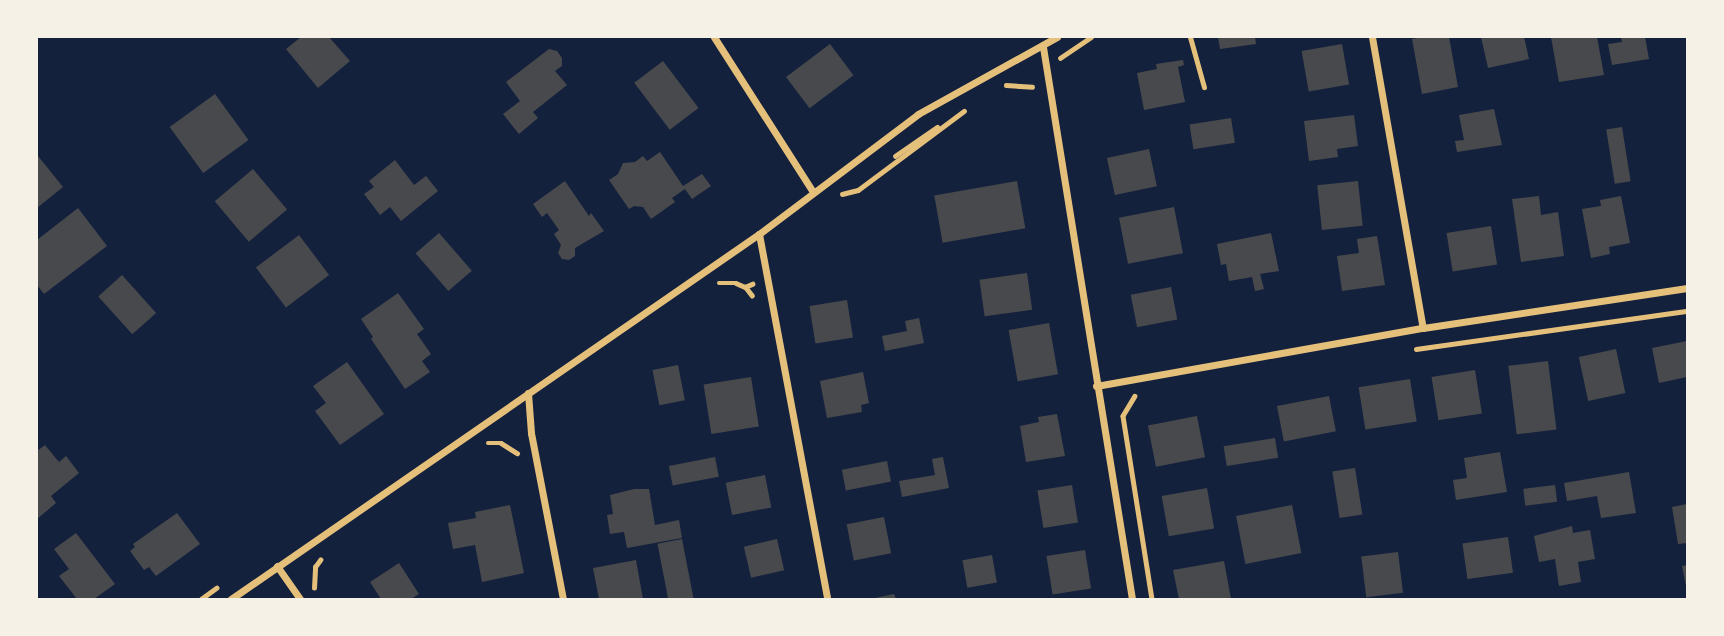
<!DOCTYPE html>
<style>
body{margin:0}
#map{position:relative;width:1724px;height:636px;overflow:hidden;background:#14213d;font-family:Cabin,sans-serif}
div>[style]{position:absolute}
.building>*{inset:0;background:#48494c;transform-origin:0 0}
.path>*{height:4.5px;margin:-2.25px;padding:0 2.25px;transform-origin:2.25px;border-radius:2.25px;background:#e5c07b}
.service>*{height:5px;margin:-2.5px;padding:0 2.5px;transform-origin:2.5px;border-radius:2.5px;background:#e5c07b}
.minor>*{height:7px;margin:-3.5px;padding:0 3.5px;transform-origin:3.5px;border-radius:3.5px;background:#e5c07b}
span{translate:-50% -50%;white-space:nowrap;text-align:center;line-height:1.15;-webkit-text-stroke:5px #f6f1e7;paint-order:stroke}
.frame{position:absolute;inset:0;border:38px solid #f6f1e7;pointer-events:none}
</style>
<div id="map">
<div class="building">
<div style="clip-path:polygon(301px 37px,329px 37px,350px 61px,318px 88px,286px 49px)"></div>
<div style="clip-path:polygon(1218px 37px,1255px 37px,1256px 44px,1220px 49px)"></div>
<div style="clip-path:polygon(1424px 37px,1449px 37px,1458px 87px,1422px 94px,1412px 39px)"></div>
<div style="clip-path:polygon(1481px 37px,1524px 37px,1529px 59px,1488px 68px)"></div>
<div style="clip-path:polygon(1551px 37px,1597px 37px,1604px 75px,1559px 82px)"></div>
<div style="clip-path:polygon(1621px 37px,1645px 37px,1649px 59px,1612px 65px,1608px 44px,1622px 42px)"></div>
<div style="left:830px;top:44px;width:39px;height:55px;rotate:53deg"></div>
<div style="left:1342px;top:44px;width:41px;height:41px;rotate:80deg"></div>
<div style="clip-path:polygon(549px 49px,557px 51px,562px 58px,562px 66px,555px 71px,567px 85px,533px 112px,538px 118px,519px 134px,503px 114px,520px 101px,506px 82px)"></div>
<div style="clip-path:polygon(1183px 60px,1184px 65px,1178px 67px,1185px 102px,1144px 110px,1137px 73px,1157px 69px,1156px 64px)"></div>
<div style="left:663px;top:61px;width:59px;height:36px;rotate:53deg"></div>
<div style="left:215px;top:94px;width:57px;height:56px;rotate:54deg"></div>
<div style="clip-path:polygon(1494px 109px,1502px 145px,1457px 152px,1455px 141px,1464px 140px,1459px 115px)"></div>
<div style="clip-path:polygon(1354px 115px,1358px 146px,1337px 149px,1338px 157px,1309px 161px,1304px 121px)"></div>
<div style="left:1231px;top:118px;width:25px;height:42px;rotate:81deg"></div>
<div style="left:1622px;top:127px;width:55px;height:16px;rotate:81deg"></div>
<div style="left:1149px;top:149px;width:38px;height:43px;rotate:78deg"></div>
<div style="clip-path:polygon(660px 152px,683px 186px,702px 174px,711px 186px,692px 199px,685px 189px,672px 198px,675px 202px,651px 219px,643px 207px,634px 206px,629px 209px,609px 180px,618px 174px,623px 163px,635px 162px,643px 156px,647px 161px)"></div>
<div style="clip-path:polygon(38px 156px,63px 187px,37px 208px,37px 158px)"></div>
<div style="clip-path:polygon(395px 160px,414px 185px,426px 176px,438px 191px,401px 221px,390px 207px,380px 215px,364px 194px,374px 187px,369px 181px)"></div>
<div style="left:253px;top:169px;width:53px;height:50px;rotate:50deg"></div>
<div style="clip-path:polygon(565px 181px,589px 216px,591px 213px,604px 231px,575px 248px,575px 256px,569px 260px,562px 259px,558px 253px,561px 245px,554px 234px,559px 230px,547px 213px,542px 217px,533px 204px)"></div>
<div style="left:1017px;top:181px;width:48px;height:84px;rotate:80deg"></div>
<div style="left:1358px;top:181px;width:45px;height:41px;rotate:84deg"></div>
<div style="clip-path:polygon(1539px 196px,1541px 215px,1558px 212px,1564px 256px,1521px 262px,1512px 199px)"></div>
<div style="clip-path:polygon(1621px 196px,1630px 243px,1609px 247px,1610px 254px,1591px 258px,1582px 209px,1601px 206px,1600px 200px)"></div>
<div style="left:1174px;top:207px;width:47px;height:56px;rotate:79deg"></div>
<div style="clip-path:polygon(78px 208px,107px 246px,44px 294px,37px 285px,37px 240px)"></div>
<div style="left:1491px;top:226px;width:39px;height:45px;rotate:81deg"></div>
<div style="left:439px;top:233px;width:50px;height:31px;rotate:49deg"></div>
<div style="clip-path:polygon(1271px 233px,1279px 271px,1260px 274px,1264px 289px,1255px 291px,1252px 277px,1229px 281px,1226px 264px,1221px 265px,1217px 244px)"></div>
<div style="left:299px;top:235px;width:50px;height:54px;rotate:53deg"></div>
<div style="clip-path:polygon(1377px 236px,1385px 285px,1342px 291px,1337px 256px,1359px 253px,1357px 239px)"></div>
<div style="left:1027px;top:273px;width:37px;height:48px;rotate:82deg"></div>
<div style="left:122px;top:275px;width:51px;height:32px;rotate:48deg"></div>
<div style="left:1171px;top:287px;width:33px;height:41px;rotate:79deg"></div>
<div style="clip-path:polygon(398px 293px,424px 329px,417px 334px,431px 354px,422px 361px,430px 372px,405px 389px,371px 339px,373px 337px,361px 319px)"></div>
<div style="left:847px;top:300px;width:38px;height:38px;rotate:81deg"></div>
<div style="clip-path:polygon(919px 318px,924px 343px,885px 351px,882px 336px,907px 331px,905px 321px)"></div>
<div style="left:1049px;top:323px;width:52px;height:41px;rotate:80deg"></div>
<div style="clip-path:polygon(1687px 341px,1687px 377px,1659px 383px,1652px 348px)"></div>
<div style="left:1616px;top:349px;width:45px;height:38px;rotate:78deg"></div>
<div style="left:1548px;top:361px;width:69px;height:40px;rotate:83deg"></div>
<div style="clip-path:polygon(347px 362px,384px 414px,340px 445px,315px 411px,326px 403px,313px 386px)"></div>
<div style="left:678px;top:365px;width:36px;height:26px;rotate:79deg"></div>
<div style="left:1475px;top:370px;width:44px;height:44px;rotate:81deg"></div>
<div style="clip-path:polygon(863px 372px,869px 403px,861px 405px,862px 412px,827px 418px,820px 381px)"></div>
<div style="left:751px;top:377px;width:50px;height:48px;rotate:81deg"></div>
<div style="left:1410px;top:379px;width:43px;height:52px;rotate:81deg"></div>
<div style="left:1329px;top:396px;width:36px;height:53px;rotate:79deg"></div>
<div style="clip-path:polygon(1057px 414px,1065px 456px,1026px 462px,1020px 426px,1039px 422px,1038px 417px)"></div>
<div style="left:1197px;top:416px;width:42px;height:50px;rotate:79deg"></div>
<div style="left:1275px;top:438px;width:20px;height:52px;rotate:81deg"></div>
<div style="clip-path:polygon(45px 445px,59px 462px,66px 456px,79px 473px,51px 496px,56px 503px,37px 519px,37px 451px)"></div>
<div style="clip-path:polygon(1500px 452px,1507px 492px,1456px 500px,1453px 480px,1467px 478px,1464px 458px)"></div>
<div style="left:715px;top:457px;width:20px;height:47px;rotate:79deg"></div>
<div style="clip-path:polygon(943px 457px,949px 488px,902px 497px,899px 481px,935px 475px,932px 459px)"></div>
<div style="left:887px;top:461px;width:21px;height:46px;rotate:79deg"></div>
<div style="left:1355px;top:468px;width:47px;height:23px;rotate:81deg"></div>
<div style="clip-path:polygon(1629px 472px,1636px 513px,1601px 518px,1597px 496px,1567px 501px,1564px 483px)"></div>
<div style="left:765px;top:475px;width:33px;height:40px;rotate:79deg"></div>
<div style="left:1072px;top:485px;width:38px;height:35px;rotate:81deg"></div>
<div style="left:1555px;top:485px;width:17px;height:32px;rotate:83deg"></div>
<div style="left:1207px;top:488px;width:41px;height:46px;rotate:80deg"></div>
<div style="clip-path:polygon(634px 489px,649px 489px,655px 525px,679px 520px,682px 538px,627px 548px,624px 532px,610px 534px,607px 515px,613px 514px,610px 495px)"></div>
<div style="clip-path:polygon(1687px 504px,1687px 543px,1678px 544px,1672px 507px)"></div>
<div style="clip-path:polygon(510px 505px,524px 573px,482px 582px,475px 545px,453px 549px,448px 523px,476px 518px,475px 512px)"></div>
<div style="left:1292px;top:505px;width:49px;height:57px;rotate:79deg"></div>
<div style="clip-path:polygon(177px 513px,200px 544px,156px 576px,149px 567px,144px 570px,130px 551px,135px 547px,133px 544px)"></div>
<div style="left:884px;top:517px;width:37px;height:38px;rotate:79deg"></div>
<div style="clip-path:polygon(1572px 526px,1573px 533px,1590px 530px,1595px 559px,1578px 562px,1581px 582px,1559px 586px,1555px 559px,1539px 562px,1534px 536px)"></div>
<div style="clip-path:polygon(76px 533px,115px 584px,94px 599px,77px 599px,59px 576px,69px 569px,54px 549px)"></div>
<div style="left:1508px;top:537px;width:36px;height:46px;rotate:82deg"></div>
<div style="left:682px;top:539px;width:61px;height:25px;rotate:79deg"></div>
<div style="left:777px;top:539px;width:32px;height:34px;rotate:77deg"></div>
<div style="left:1085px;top:550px;width:39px;height:39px;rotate:81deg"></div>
<div style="left:1398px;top:552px;width:41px;height:37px;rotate:83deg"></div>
<div style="left:992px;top:555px;width:28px;height:30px;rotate:80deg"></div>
<div style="clip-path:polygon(636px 560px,643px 599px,599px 599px,593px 568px)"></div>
<div style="clip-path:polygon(1224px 561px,1231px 599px,1179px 599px,1173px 570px)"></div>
<div style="clip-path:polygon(399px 563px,419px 594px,411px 599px,381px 599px,370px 582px)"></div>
<div style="clip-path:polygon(1687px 565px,1687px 586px,1686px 586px,1682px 566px)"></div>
<div style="clip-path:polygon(894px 594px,896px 599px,875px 599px,875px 598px)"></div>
</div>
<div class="path">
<div style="left:1060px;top:58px;width:37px;rotate:-34deg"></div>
<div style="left:1006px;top:85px;width:26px;rotate:4deg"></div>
<div style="left:895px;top:156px;width:51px;rotate:-34.6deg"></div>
<div style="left:842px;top:194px;width:16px;rotate:-14deg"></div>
<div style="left:858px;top:190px;width:132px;rotate:-36.7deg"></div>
<div style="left:719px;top:283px;width:17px"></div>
<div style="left:736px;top:283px;width:10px;rotate:24deg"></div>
<div style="left:752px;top:296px;width:11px;rotate:-128deg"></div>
<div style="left:745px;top:287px;width:8px;rotate:-23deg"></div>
<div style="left:1416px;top:349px;width:274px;rotate:-8deg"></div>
<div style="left:1135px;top:396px;width:23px;rotate:121deg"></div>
<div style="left:1123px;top:416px;width:185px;rotate:81deg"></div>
<div style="left:488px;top:443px;width:13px"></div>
<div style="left:501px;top:443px;width:19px;rotate:32deg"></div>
<div style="left:314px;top:588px;width:21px;rotate:-87deg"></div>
<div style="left:315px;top:567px;width:9px;rotate:-54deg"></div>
<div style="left:201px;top:599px;width:19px;rotate:-36deg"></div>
</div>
<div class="service">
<div style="left:1190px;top:37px;width:52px;rotate:74.4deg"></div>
</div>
<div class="minor">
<div style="left:714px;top:37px;width:184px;rotate:57.4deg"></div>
<div style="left:1372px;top:37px;width:295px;rotate:80.1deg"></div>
<div style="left:1043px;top:47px;width:559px;rotate:80.84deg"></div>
<div style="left:759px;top:234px;width:371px;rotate:79.4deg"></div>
<div style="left:1096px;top:386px;width:332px;rotate:-10.1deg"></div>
<div style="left:1423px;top:328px;width:267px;rotate:-8.6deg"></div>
<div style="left:528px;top:393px;width:40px;rotate:85.7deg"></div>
<div style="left:531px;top:433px;width:169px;rotate:79.1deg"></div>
<div style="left:277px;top:566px;width:40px;rotate:55.1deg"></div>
<div style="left:231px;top:599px;width:642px;rotate:-34.66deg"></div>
<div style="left:759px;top:234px;width:199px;rotate:-37deg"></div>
<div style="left:918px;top:114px;width:159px;rotate:-29deg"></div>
</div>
<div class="frame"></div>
</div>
